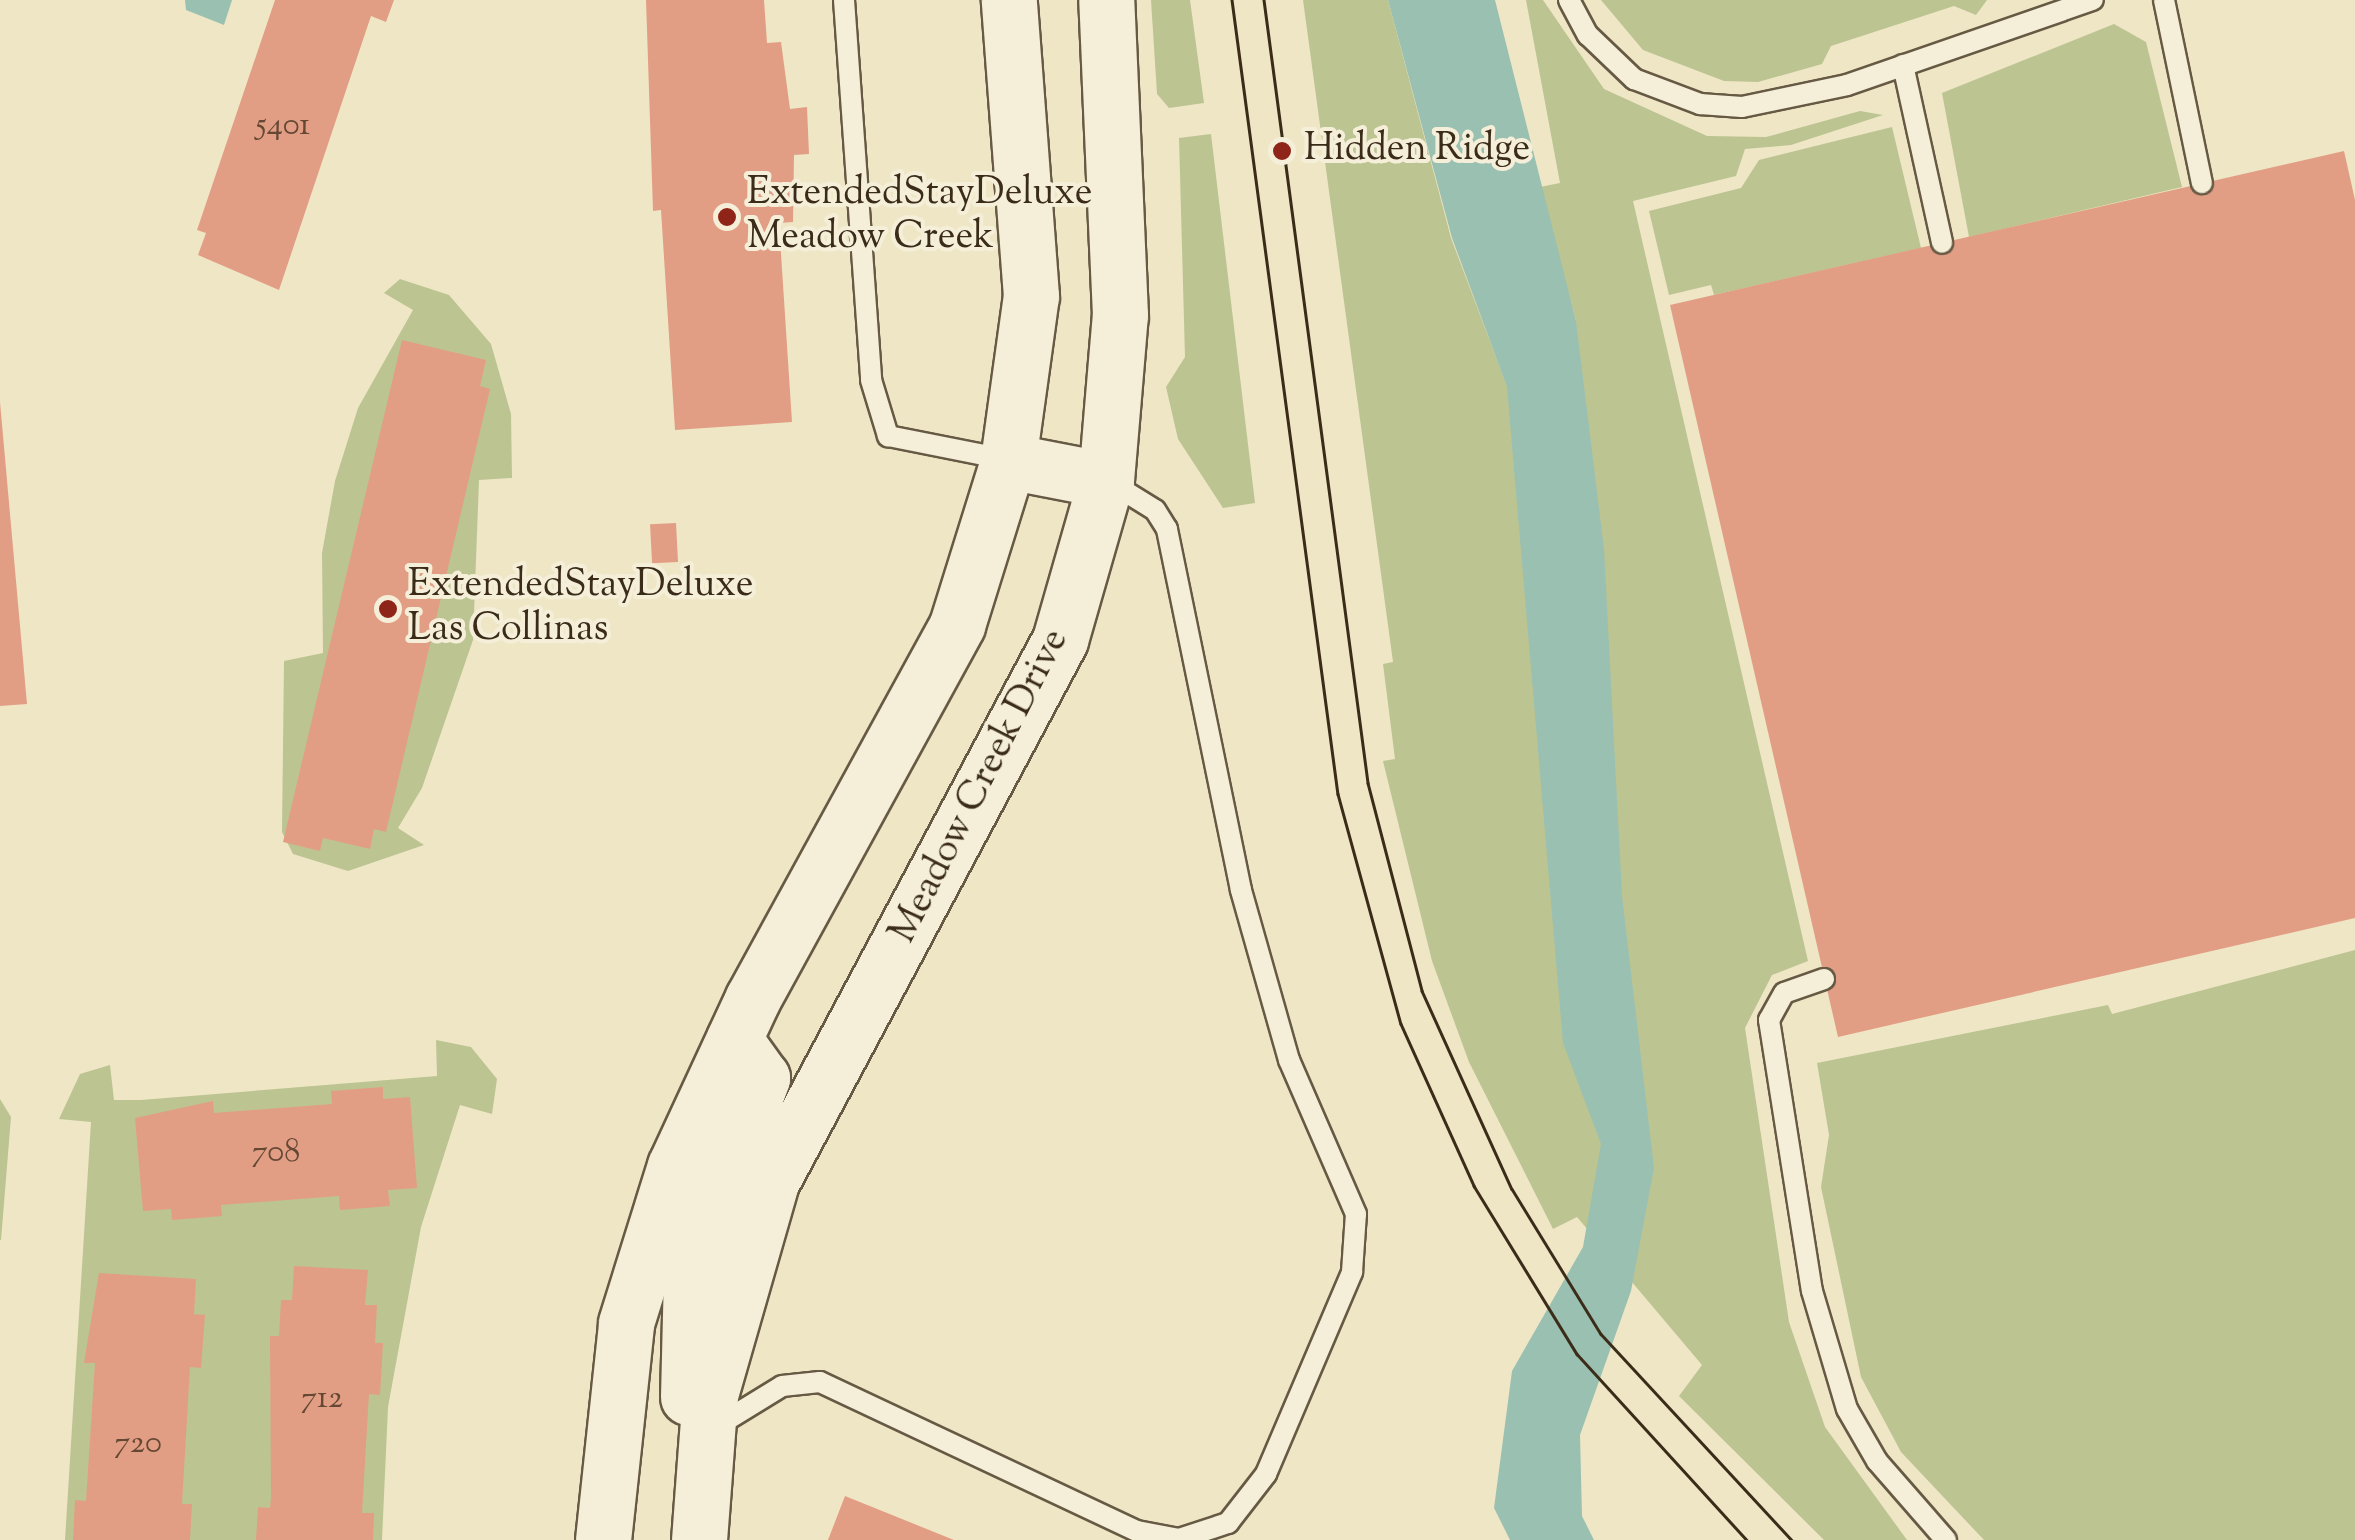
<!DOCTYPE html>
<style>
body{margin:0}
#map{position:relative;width:2355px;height:1540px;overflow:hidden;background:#efe6c5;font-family:"Sorts Mill Goudy",serif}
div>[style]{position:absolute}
.green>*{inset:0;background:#bcc492}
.water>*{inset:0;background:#9ac0b2}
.building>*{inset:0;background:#e29e84;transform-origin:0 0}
.roads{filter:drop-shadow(2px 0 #675a44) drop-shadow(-2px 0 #675a44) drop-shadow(0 2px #675a44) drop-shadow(0 -2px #675a44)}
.lane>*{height:20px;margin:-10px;padding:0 10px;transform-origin:10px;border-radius:10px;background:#f5efd9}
.secondary>*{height:55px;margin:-27.5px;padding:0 27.5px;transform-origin:27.5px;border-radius:27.5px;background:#f5efd9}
.tram>*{height:2.5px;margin:-1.25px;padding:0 1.25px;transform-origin:1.25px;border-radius:1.25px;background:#3a2c19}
.dots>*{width:28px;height:28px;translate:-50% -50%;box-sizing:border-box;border:5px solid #f5efd9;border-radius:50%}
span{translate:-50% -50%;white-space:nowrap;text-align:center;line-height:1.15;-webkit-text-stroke:8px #f5efd9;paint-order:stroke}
.number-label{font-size:32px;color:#644834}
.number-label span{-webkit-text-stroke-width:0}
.poi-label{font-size:38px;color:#3a2c19}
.left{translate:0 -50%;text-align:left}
.street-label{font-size:38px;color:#3a2c19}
</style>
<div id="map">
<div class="green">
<div style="clip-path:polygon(1151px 0,1190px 0,1204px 103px,1169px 108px,1157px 94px)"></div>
<div style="clip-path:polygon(1303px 0,1388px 0,1451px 238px,1507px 386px,1576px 321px,1540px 187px,1560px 183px,1526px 0,1543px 0,1604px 89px,1707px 136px,1766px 137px,1860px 111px,1883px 115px,1791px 145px,1745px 149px,1736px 176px,1633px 201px,1808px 961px,1772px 975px,1745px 1028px,1789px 1322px,1825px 1427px,1907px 1540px,1824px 1540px,1679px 1396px,1702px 1365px,1577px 1217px,1553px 1229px,1469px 1062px,1432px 961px,1383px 761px,1395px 759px,1383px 664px,1393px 662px)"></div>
<div style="clip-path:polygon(1601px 0,1987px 0,1976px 15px,1954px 6px,1831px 46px,1822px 64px,1758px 82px,1724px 81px,1643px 50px)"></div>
<div style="clip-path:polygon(2114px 24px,2146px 42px,2182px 187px,1969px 237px,1942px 93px)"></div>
<div style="clip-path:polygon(1892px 127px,1921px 248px,1714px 295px,1711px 285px,1669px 295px,1649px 211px,1741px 188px,1759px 160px)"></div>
<div style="clip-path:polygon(1211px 134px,1255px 503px,1223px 508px,1178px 439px,1166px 387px,1185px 357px,1179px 138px)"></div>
<div style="clip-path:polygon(400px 279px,449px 295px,491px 344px,511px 414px,512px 478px,479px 480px,473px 640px,422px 788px,398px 828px,424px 845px,348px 871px,293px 854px,282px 832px,284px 661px,323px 653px,322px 553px,335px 481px,358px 408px,413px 310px,384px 293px)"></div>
<div style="clip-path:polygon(2355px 950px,2355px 1540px,1984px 1540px,1901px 1452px,1861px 1377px,1821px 1187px,1829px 1135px,1817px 1063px,2108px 1005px,2112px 1014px)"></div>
<div style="clip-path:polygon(436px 1040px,471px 1047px,497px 1079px,492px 1114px,460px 1105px,421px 1227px,388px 1407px,382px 1540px,65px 1540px,91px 1122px,59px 1119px,80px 1074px,110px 1065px,114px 1100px,141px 1100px,437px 1076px)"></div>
<div style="clip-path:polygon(0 1099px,11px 1117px,1px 1240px,0 1240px)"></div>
</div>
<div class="water">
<div style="clip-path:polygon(185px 0,232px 0,224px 25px,186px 10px)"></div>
<div style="clip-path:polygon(1388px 0,1495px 0,1576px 321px,1604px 549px,1622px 896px,1654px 1168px,1631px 1291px,1580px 1435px,1582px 1516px,1594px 1540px,1510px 1540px,1494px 1508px,1512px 1371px,1583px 1247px,1601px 1144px,1563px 1043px,1507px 387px,1452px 238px)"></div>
</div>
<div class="building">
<div style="clip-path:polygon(275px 0,394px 0,386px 22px,371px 16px,279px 290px,198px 255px,206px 233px,197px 230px)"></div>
<div style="clip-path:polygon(646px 0,764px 0,767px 43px,781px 42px,790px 109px,807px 107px,809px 154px,794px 155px,793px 222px,779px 223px,792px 422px,675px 430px,661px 210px,653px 211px)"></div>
<div style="clip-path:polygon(2344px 151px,2355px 200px,2355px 918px,1838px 1037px,1670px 305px)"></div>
<div style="clip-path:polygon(402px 340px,486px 360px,480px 386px,490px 389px,386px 832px,374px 829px,370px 849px,323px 838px,320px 851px,283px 842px)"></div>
<div style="clip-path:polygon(0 402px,27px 704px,0 706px)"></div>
<div style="left:676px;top:523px;width:39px;height:26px;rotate:87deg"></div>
<div style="clip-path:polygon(383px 1087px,383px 1099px,410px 1097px,417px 1188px,388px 1190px,390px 1206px,340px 1210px,339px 1196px,221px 1205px,222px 1216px,172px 1220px,171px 1209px,143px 1211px,135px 1118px,213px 1101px,214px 1113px,332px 1104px,331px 1091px)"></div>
<div style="clip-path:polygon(294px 1266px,368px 1270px,365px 1305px,377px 1305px,375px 1343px,383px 1343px,380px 1395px,369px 1394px,362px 1513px,374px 1513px,373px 1540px,256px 1540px,258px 1507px,270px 1508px,271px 1498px,270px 1336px,279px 1336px,281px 1300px,292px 1300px)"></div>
<div style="clip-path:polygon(99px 1273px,196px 1279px,194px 1314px,205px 1315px,201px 1368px,190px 1367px,182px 1504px,192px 1504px,190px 1540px,73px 1540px,75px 1500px,86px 1501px,95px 1363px,84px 1363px)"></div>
<div style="clip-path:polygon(845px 1496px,954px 1540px,828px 1540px)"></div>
</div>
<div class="roads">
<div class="lane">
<div style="left:844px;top:0;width:381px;rotate:85.9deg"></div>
<div style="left:871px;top:380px;width:59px;rotate:73.1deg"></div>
<div style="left:888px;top:436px;width:118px;rotate:11.2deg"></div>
<div style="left:1569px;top:0;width:40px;rotate:62deg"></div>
<div style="left:1588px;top:35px;width:64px;rotate:43.7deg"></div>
<div style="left:1634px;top:79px;width:71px;rotate:20.7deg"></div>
<div style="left:1700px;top:104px;width:42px;rotate:4.1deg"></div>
<div style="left:1742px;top:107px;width:107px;rotate:-11.8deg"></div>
<div style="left:1847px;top:85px;width:260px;rotate:-19.1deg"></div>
<div style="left:2164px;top:0;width:187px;rotate:78.3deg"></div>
<div style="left:1903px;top:65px;width:182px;rotate:77.6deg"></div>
<div style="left:1824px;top:979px;width:42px;rotate:160.7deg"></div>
<div style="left:1784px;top:993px;width:31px;rotate:119deg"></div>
<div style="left:1769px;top:1020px;width:274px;rotate:81deg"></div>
<div style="left:1812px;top:1291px;width:123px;rotate:73.5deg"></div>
<div style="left:1847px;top:1409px;width:60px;rotate:60deg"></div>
<div style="left:1877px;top:1461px;width:105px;rotate:48.9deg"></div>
<div style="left:717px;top:1426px;width:76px;rotate:-31.6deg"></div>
<div style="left:782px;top:1386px;width:38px;rotate:-6deg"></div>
<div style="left:820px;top:1382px;width:350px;rotate:25.2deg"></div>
<div style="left:1137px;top:1531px;width:43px;rotate:10.8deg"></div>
<div style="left:1179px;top:1539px;width:52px;rotate:-18.1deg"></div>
<div style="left:1228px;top:1523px;width:62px;rotate:-52.2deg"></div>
<div style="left:1266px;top:1474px;width:220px;rotate:-66.9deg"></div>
<div style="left:1352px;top:1272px;width:58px;rotate:-86.1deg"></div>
<div style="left:1356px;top:1214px;width:168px;rotate:-113.5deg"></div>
<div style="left:1289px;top:1060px;width:177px;rotate:-105.8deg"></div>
<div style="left:1241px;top:890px;width:369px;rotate:-101.6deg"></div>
<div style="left:1167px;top:529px;width:22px;rotate:-122deg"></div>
<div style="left:1155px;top:510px;width:55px;rotate:-148.3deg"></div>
</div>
<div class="secondary">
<div style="left:1008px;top:461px;width:100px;rotate:11deg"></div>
<div style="left:688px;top:1397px;width:127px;rotate:-88.6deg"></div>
<div style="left:691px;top:1270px;width:205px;rotate:-69.7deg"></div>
<div style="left:762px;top:1078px;width:48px;rotate:-125.7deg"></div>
<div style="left:603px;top:1540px;width:218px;rotate:-83.9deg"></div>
<div style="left:626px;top:1323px;width:164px;rotate:-72.7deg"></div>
<div style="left:675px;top:1166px;width:185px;rotate:-65.1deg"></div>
<div style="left:753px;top:998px;width:425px;rotate:-61.3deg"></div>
<div style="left:957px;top:625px;width:172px;rotate:-72.7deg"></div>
<div style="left:1008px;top:461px;width:167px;rotate:-82.1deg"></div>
<div style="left:1031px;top:296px;width:297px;rotate:-94.3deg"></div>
<div style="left:699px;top:1540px;width:145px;rotate:-85.7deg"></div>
<div style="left:710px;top:1395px;width:222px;rotate:-74deg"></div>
<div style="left:771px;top:1182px;width:614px;rotate:-61.93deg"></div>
<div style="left:1060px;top:640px;width:166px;rotate:-74deg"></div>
<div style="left:1106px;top:480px;width:166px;rotate:-85.2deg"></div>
<div style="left:1120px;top:315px;width:315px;rotate:-92.5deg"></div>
</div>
</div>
<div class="tram">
<div style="left:1232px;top:0;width:801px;rotate:82.4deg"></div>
<div style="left:1338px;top:794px;width:238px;rotate:74.7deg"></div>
<div style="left:1401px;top:1024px;width:178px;rotate:65.7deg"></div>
<div style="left:1474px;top:1186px;width:197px;rotate:58.5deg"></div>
<div style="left:1577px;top:1354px;width:252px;rotate:47.6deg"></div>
<div style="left:1264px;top:0;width:790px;rotate:82.43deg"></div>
<div style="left:1368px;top:783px;width:215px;rotate:75.4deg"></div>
<div style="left:1422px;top:991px;width:217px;rotate:65.6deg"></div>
<div style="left:1512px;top:1189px;width:170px;rotate:58.5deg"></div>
<div style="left:1601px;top:1334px;width:281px;rotate:47.2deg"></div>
</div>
<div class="dots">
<div style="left:1282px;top:151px;background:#8f2418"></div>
<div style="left:727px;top:217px;background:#8f2418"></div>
<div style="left:388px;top:609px;background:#8f2418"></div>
</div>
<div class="number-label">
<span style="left:283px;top:126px">5401</span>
<span style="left:276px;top:1153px">708</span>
<span style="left:322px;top:1399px">712</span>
<span style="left:138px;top:1444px">720</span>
</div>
<div class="poi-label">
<span class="left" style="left:1304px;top:151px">Hidden Ridge</span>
<span class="left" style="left:747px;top:217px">ExtendedStayDeluxe<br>Meadow Creek</span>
<span class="left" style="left:408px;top:609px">ExtendedStayDeluxe<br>Las Collinas</span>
</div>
<div class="street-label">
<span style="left:981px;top:787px;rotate:-63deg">Meadow Creek Drive</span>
</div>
</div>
